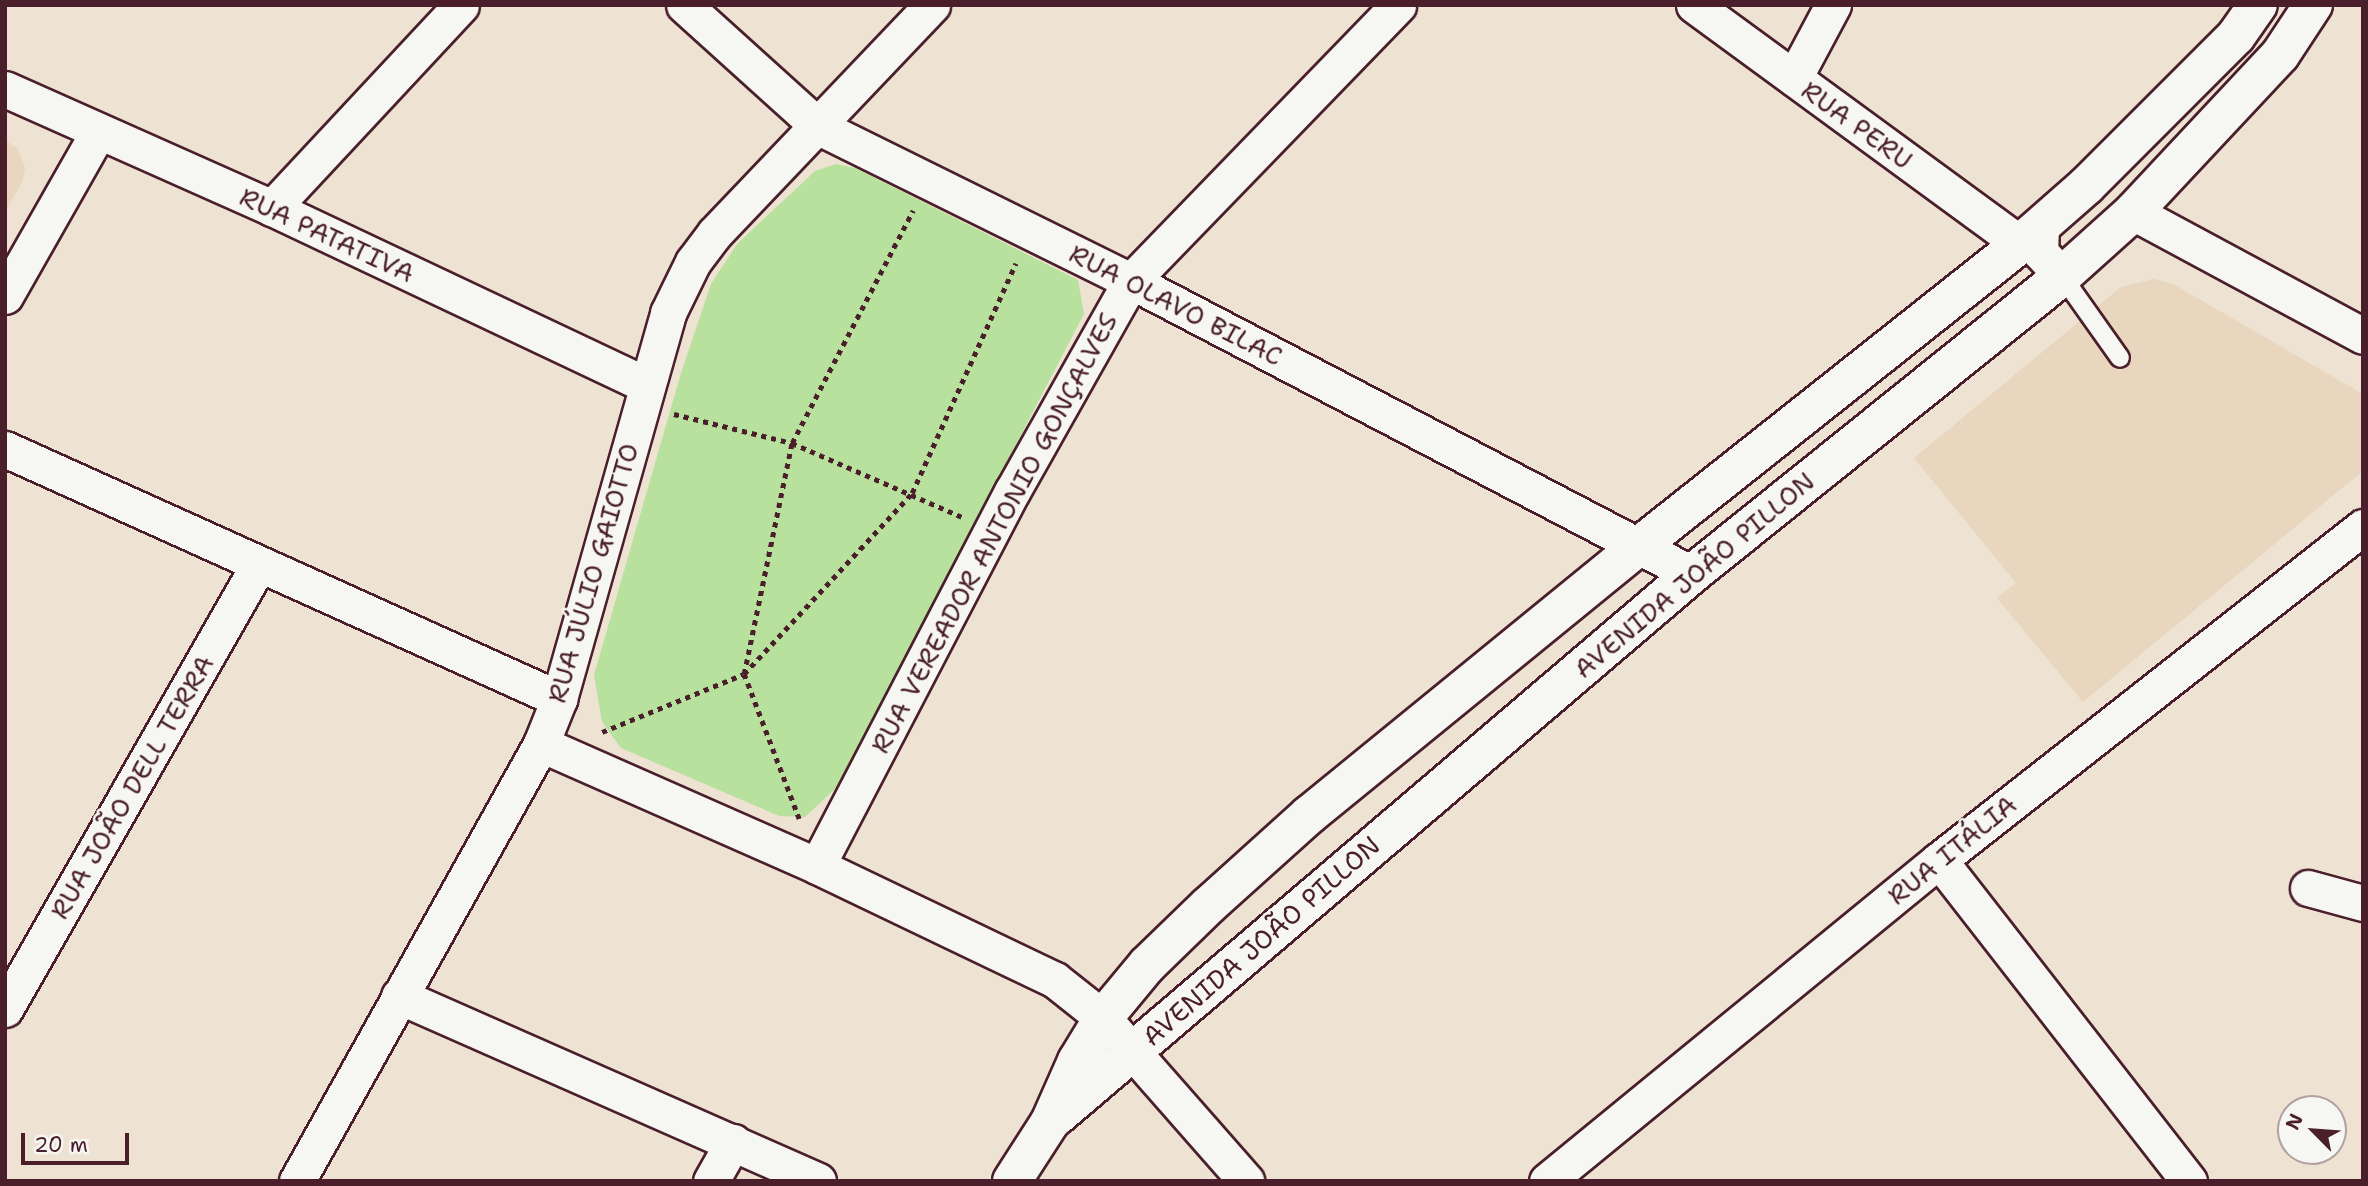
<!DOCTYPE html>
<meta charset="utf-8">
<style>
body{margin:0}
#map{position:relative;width:2368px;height:1186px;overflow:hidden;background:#eee3d3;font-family:"Shantell Sans",sans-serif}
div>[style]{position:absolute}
.built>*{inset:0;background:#e8d6be}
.green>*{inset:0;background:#b8e19e}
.path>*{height:4.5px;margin-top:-2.25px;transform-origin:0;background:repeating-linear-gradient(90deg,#4a1f2b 0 5px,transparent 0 10px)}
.roads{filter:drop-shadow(2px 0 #4a1f2b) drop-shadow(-2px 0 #4a1f2b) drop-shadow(0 2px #4a1f2b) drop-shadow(0 -2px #4a1f2b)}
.service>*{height:18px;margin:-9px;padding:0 9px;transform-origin:9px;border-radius:9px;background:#f6f6f2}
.minor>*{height:35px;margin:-17.5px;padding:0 17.5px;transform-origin:17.5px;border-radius:17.5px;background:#f6f6f2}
.secondary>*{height:38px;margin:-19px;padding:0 19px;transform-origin:19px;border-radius:19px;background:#f6f6f2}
span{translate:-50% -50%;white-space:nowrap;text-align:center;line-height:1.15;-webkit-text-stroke:5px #f6f6f2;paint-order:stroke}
.street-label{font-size:26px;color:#4a1f2b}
.frame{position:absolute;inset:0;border:7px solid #4a1f2b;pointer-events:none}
.north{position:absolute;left:2277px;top:1095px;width:70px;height:70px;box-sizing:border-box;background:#f6f6f2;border:2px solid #b1a0a2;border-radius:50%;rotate:295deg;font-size:19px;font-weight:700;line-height:28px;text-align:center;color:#4a1f2b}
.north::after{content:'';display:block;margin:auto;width:24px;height:32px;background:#4a1f2b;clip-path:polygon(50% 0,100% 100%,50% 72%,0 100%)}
.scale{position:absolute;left:21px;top:1133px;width:108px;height:32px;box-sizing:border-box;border:4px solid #4a1f2b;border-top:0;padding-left:9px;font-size:21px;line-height:24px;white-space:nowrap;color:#4a1f2b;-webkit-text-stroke:5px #f6f6f2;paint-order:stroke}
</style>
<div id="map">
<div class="built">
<div style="clip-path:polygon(5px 140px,18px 149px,25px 168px,23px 180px,5px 212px)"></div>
<div style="clip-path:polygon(2154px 279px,2173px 284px,2363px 394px,2363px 471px,2083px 702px,1997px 598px,2016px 583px,1914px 458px,2121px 287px)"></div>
</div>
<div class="green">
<div style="clip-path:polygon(836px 164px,855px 168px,1078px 280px,1084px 314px,837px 787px,805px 817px,779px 816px,621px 748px,602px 722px,594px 675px,681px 373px,711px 284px,737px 244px,815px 171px)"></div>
</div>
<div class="path">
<div style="left:674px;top:414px;width:122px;rotate:13.8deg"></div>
<div style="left:792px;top:443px;width:185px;rotate:23.5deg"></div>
<div style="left:602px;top:732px;width:153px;rotate:-22.2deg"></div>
<div style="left:744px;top:674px;width:247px;rotate:-47.1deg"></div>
<div style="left:912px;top:493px;width:252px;rotate:-65.7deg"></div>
<div style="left:799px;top:819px;width:155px;rotate:-110.8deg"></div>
<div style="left:744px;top:674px;width:236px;rotate:-78.3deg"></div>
<div style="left:792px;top:443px;width:262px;rotate:-62.5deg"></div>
</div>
<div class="roads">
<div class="service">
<div style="left:2062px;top:276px;width:100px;rotate:54.7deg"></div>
</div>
<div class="minor">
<div style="left:684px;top:5px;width:182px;rotate:42.1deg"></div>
<div style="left:819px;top:127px;width:348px;rotate:26.3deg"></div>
<div style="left:1131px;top:281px;width:633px;rotate:27.58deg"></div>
<div style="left:1694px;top:5px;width:404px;rotate:36.2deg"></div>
<div style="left:1794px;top:78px;width:83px;rotate:-61.9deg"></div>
<div style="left:5px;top:89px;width:292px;rotate:24deg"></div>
<div style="left:272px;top:208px;width:414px;rotate:25.3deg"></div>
<div style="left:272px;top:208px;width:277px;rotate:-47deg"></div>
<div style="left:2133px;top:212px;width:261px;rotate:28.3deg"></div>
<div style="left:2041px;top:226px;width:26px;rotate:92deg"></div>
<div style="left:2040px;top:252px;width:33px;rotate:47deg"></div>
<div style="left:5px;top:296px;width:189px;rotate:-60.4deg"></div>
<div style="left:5px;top:449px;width:608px;rotate:24.29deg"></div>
<div style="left:541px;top:744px;width:302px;rotate:23.8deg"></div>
<div style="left:817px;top:866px;width:264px;rotate:25.6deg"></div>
<div style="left:1055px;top:980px;width:61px;rotate:38.4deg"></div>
<div style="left:1103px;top:1018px;width:217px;rotate:48.7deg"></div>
<div style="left:1939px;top:860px;width:407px;rotate:52.1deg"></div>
<div style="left:817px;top:866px;width:424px;rotate:-62.5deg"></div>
<div style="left:1013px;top:490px;width:240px;rotate:-60.6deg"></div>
<div style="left:1131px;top:281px;width:384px;rotate:-45.9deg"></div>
<div style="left:2308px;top:888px;width:57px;rotate:15.3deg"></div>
<div style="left:399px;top:996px;width:458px;rotate:23.8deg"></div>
<div style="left:5px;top:1009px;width:512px;rotate:-60.28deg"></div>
<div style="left:297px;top:1181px;width:501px;rotate:-60.82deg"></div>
<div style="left:541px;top:744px;width:48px;rotate:-68.2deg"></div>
<div style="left:559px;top:699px;width:401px;rotate:-74.2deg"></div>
<div style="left:668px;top:313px;width:57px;rotate:-63.9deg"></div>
<div style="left:693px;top:262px;width:36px;rotate:-53deg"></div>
<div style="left:715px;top:233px;width:315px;rotate:-46.4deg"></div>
<div style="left:711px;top:1181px;width:45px;rotate:-60.6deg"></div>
<div style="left:1547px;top:1181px;width:507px;rotate:-39.31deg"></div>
<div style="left:1939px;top:860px;width:539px;rotate:-38.15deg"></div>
</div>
<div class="secondary">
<div style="left:1057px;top:1116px;width:835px;rotate:-40.48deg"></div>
<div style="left:1692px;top:574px;width:475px;rotate:-38.8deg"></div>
<div style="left:2062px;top:276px;width:96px;rotate:-42deg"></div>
<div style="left:2133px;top:212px;width:215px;rotate:-46.9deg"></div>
<div style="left:2280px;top:55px;width:60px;rotate:-56.6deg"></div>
<div style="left:1012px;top:1181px;width:70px;rotate:-57.2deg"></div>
<div style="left:1050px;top:1122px;width:67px;rotate:-66.1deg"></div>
<div style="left:1077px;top:1061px;width:50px;rotate:-58.8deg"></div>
<div style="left:1103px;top:1018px;width:69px;rotate:-50.3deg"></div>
<div style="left:1147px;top:965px;width:86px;rotate:-44.1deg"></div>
<div style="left:1209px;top:905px;width:135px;rotate:-42deg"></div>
<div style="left:1309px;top:815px;width:424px;rotate:-39.2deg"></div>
<div style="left:1638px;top:547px;width:488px;rotate:-38.4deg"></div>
<div style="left:2020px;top:244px;width:88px;rotate:-41.3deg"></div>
<div style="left:2086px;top:186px;width:212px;rotate:-45deg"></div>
<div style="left:2236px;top:36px;width:38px;rotate:-55deg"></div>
</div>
</div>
<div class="street-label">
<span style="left:1857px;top:125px;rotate:36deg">RUA PERU</span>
<span style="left:327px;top:235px;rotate:25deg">RUA PATATIVA</span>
<span style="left:1176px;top:305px;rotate:27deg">RUA OLAVO BILAC</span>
<span style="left:994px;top:533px;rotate:-62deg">RUA VEREADOR ANTONIO GONÇALVES</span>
<span style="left:593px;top:573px;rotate:-74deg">RUA JÚLIO GAIOTTO</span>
<span style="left:1694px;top:575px;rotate:-40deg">AVENIDA JOÃO PILLON</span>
<span style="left:132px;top:787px;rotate:-60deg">RUA JOÃO DELL TERRA</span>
<span style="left:1952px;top:850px;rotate:-39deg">RUA ITÁLIA</span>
<span style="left:1261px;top:941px;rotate:-41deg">AVENIDA JOÃO PILLON</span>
</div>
<div class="frame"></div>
<div class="north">N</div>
<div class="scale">20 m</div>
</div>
